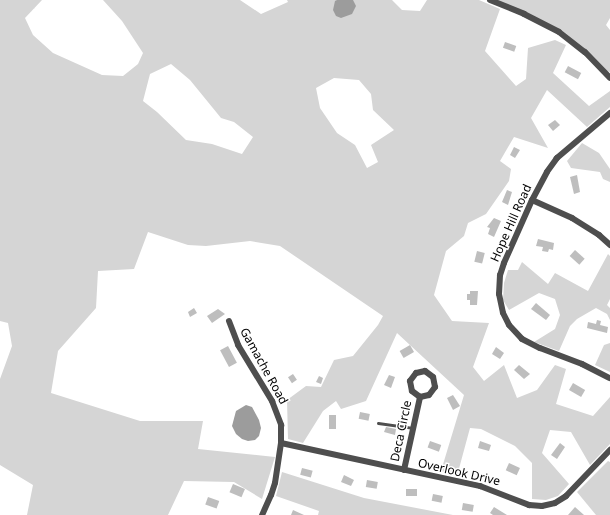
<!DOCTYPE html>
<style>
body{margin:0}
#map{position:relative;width:610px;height:515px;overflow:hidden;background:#fff;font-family:"Noto Sans",sans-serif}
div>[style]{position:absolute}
.green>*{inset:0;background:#d5d5d5}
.water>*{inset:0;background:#9c9c9c}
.building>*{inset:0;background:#bebebe;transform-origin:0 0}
.lane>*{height:3px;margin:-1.5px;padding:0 1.5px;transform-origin:1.5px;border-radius:1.5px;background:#4e4e4e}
.street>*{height:6px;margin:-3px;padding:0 3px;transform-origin:3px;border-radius:3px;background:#4e4e4e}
span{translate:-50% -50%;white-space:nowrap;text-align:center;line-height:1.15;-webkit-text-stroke:3px #fff;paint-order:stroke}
.street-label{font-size:12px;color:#000}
</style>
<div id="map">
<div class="green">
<div style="clip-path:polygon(evenodd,0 0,42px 0,25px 18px,33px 35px,53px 53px,102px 75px,123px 76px,138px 64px,143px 53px,122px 21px,103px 0,240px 0,261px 14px,288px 2px,287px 0,392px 0,402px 10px,420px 11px,427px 0,479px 0,500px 9px,485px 51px,516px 86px,526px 79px,528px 48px,555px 40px,566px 45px,553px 73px,589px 106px,610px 91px,610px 107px,587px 127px,547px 90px,531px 118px,548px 148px,514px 137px,500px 161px,511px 169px,509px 181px,486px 214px,468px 223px,464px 236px,446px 251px,434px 295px,452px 321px,489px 323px,473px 367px,484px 381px,504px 365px,517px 398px,537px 390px,555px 365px,566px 369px,556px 404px,593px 416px,610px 397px,610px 444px,590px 465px,571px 432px,550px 430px,542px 453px,569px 484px,558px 496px,546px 500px,532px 499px,532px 463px,515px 446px,481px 429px,470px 428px,457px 476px,441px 471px,464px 395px,397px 333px,366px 401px,341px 409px,336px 401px,323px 411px,303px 443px,288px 439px,287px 400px,306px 386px,321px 387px,334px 360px,353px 356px,378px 325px,383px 316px,280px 246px,250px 241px,206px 246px,188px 245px,148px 232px,134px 269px,98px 271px,96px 308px,58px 351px,51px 393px,140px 421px,203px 421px,198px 449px,275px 457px,262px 499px,234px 482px,184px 481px,168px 515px,27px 515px,33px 485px,0 465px,0 379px,12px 346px,8px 323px,0 321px,0 0,171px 64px,190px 80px,221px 118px,234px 122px,253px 137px,242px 154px,212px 144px,186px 140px,157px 112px,143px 101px,150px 74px,171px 64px,0 0,334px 78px,359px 80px,371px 94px,373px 110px,394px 130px,371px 145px,378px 162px,367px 168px,355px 145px,337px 133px,320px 108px,316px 88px,334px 78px)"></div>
<div style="clip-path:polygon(490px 0,610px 0,610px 18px,606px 25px,610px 30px,610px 72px,603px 70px,570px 40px)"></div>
<div style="clip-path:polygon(582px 143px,599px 153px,610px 169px,610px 182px,603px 179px,600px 172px,571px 168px,567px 161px)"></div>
<div style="clip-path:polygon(608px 254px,610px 256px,610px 299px,607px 305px,610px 308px,610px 320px,607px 314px,596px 308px,577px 319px,570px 326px,559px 351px,534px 342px,555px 329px,560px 315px,555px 299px,539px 293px,509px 310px,503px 300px,504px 283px,508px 270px,518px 270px,522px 262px,548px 284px,555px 273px,588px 291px)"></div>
<div style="clip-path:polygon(610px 343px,610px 372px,595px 365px,604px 345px)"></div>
<div style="clip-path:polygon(608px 461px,610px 462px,610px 515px,596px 515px,577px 492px)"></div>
<div style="clip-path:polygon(282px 472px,364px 498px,453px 515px,318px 515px,319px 511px,276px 496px)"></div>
</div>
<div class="water">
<div style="clip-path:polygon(337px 0,353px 0,356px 6px,352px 14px,341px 18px,336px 16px,333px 10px,335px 1px)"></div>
<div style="clip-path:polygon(246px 405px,252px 407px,259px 420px,261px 428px,259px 436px,255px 440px,248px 441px,242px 439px,236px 434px,232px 426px,236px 411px)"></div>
</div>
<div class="building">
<div style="left:505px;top:42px;width:12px;height:6px;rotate:20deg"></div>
<div style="left:568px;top:66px;width:15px;height:7px;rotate:28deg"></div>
<div style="clip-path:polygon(555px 120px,560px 125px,553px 131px,548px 125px)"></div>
<div style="clip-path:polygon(514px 147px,520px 150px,515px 158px,510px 155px)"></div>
<div style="clip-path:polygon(577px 175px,580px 192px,574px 194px,570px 177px)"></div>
<div style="clip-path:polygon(507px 190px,512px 192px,508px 205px,502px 202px)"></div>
<div style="clip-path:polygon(494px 218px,501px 221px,494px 237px,488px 234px,490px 228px,487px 227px)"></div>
<div style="clip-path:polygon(538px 239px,554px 243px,553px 250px,549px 249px,548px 252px,542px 251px,543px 247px,536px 246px)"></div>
<div style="left:575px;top:250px;width:13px;height:8px;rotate:42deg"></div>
<div style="left:477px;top:251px;width:8px;height:11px;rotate:14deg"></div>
<div style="clip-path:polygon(470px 291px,478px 291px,477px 305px,470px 305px,470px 300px,467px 300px,467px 294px,470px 294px)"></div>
<div style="clip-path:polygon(536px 303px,550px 315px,546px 320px,531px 309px)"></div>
<div style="clip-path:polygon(194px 308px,197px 313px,190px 317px,188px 312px)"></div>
<div style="clip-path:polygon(218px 309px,225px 314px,212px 323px,207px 316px)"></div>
<div style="clip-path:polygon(597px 320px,601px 321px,600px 325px,608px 327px,607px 333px,587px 328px,588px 322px,596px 324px)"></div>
<div style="left:410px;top:345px;width:8px;height:12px;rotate:60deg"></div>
<div style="left:228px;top:346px;width:19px;height:9px;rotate:62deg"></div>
<div style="clip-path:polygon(496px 347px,504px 353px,500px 359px,492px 354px)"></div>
<div style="clip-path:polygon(519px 365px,530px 374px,524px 379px,514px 370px)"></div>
<div style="left:293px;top:374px;width:7px;height:6px;rotate:56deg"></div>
<div style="clip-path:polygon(389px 375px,395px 377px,391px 388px,384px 385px)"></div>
<div style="clip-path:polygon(319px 376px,323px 378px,321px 384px,316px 382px)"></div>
<div style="left:573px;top:383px;width:14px;height:8px;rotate:30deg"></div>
<div style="clip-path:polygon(453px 395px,460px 406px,453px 410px,447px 398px)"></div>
<div style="left:360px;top:412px;width:10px;height:7px;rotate:11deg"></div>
<div style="left:329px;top:415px;width:7px;height:14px"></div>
<div style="clip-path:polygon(386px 427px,396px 429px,395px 435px,384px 432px)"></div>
<div style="left:430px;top:441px;width:12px;height:7px;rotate:20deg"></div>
<div style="clip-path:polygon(480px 441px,491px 445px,489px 451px,478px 448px)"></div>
<div style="clip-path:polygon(560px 443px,565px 447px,557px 459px,551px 455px)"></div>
<div style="left:509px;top:463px;width:12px;height:8px;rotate:24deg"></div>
<div style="left:302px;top:468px;width:11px;height:7px;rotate:15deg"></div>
<div style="clip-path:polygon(344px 475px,354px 480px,351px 486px,341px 482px)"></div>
<div style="left:367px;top:480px;width:11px;height:7px;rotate:10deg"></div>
<div style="left:233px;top:484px;width:13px;height:9px;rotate:23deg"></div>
<div style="left:406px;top:489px;width:11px;height:7px"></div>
<div style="left:433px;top:494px;width:10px;height:7px;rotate:11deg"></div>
<div style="left:208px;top:497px;width:12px;height:8px;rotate:20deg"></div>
<div style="left:463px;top:503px;width:11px;height:7px;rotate:10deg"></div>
<div style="clip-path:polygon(494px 507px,507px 515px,493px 515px,490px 513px)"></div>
<div style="clip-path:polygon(575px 507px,584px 515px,568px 515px)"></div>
<div style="clip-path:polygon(293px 510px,304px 515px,291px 515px)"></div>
</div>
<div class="lane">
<div style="left:378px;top:423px;width:35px;rotate:8deg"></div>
</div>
<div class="street">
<div style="left:490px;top:0;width:37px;rotate:22deg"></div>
<div style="left:524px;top:14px;width:39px;rotate:27deg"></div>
<div style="left:559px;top:32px;width:33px;rotate:38deg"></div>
<div style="left:585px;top:52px;width:36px;rotate:46deg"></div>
<div style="left:610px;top:113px;width:70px;rotate:139.7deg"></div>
<div style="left:557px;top:158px;width:17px;rotate:126deg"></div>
<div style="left:547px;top:172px;width:32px;rotate:118deg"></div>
<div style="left:532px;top:200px;width:69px;rotate:114deg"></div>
<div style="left:504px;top:263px;width:13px;rotate:108deg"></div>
<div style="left:500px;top:275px;width:19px;rotate:93deg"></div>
<div style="left:499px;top:294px;width:19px;rotate:78deg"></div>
<div style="left:503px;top:313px;width:13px;rotate:63deg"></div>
<div style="left:509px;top:325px;width:19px;rotate:47deg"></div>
<div style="left:522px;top:339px;width:20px;rotate:27deg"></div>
<div style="left:540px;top:348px;width:45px;rotate:20.9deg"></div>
<div style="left:582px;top:364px;width:31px;rotate:27deg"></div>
<div style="left:532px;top:200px;width:44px;rotate:24.2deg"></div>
<div style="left:572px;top:218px;width:32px;rotate:32deg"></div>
<div style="left:599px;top:235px;width:15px;rotate:42deg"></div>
<div style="left:229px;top:321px;width:26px;rotate:69deg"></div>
<div style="left:238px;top:345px;width:66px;rotate:58.7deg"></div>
<div style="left:272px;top:401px;width:26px;rotate:69deg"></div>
<div style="left:281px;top:425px;width:18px;rotate:90deg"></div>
<div style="left:281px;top:443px;width:40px;rotate:98.5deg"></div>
<div style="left:275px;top:483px;width:13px;rotate:108deg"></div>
<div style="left:271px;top:495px;width:22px;rotate:114deg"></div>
<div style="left:281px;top:443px;width:204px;rotate:12.2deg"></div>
<div style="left:480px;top:486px;width:53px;rotate:21.2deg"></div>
<div style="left:529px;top:505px;width:13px;rotate:4deg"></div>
<div style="left:542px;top:506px;width:13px;rotate:-13deg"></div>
<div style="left:555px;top:503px;width:13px;rotate:-32deg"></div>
<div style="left:566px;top:496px;width:64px;rotate:-46.3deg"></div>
<div style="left:404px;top:470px;width:75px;rotate:-77.6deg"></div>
<div style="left:420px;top:397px;width:9px;rotate:-13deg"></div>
<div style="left:429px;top:395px;width:10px;rotate:-53deg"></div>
<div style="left:435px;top:387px;width:10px;rotate:-101deg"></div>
<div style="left:433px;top:377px;width:10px;rotate:-143deg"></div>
<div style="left:425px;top:371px;width:9px;rotate:167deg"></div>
<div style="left:416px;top:373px;width:10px;rotate:127deg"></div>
<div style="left:410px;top:381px;width:10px;rotate:79deg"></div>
<div style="left:412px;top:391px;width:10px;rotate:37deg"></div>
</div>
<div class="street-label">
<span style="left:511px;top:223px;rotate:-66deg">Hope Hill Road</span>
<span style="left:264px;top:366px;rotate:61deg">Gamache Road</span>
<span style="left:401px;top:431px;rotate:-78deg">Deca Circle</span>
<span style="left:459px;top:472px;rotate:13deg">Overlook Drive</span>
</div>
</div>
